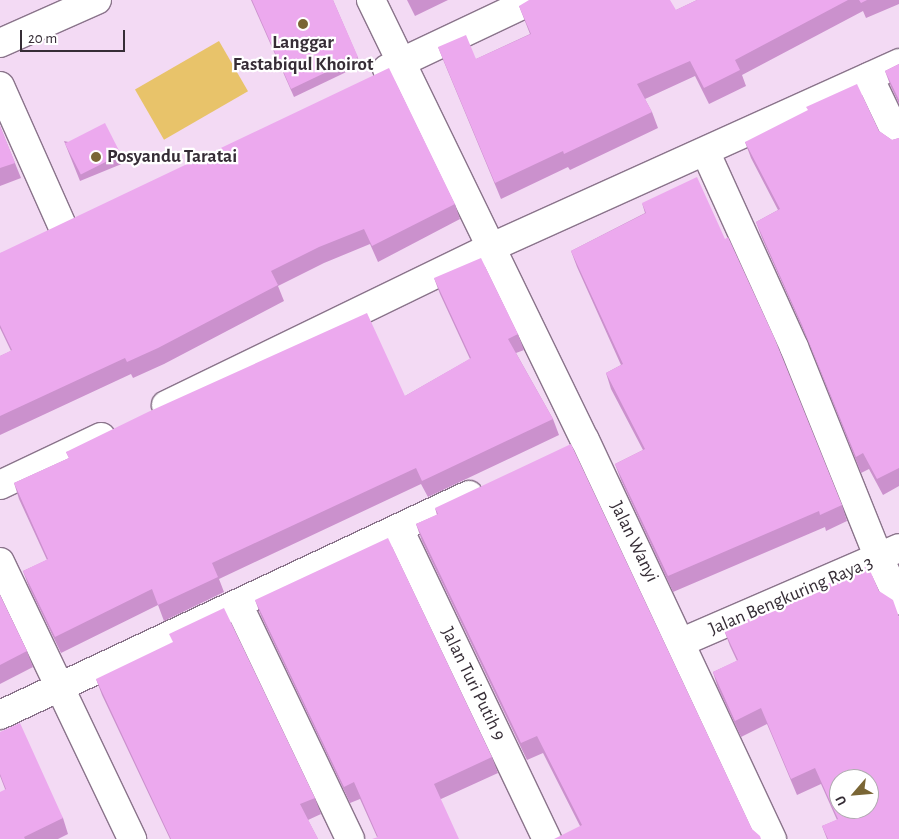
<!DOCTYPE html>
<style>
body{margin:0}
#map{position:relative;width:899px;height:839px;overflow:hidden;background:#f3daf4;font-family:"Alegreya Sans",sans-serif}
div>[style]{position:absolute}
.green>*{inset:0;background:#e8c36a;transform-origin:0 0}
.roads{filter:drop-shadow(1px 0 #8a748b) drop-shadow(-1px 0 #8a748b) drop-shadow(0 1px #8a748b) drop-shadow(0 -1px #8a748b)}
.minor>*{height:28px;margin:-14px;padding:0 14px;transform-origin:14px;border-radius:14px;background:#fff}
.wall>*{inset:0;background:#cb91cd}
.building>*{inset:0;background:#eca9ee;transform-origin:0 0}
.dots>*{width:14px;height:14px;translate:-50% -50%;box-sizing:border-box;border:2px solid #fff;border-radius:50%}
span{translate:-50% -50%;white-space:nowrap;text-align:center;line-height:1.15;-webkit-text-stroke:4.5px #fff;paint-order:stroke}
.poi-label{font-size:19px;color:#362d36;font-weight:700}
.left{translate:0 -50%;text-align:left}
.street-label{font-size:19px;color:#362d36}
.north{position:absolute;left:829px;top:769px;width:50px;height:50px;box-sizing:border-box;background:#fff;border:1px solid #afabaf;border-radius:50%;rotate:243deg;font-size:14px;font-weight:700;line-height:20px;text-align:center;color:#362d36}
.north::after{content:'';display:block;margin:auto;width:18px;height:22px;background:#7a6635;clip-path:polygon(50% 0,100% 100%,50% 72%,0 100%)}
.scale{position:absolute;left:20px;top:30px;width:105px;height:22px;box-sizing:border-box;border:2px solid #362d36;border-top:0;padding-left:6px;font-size:15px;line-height:18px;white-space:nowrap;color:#362d36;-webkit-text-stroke:4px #fff;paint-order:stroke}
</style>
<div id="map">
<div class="green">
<div style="left:219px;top:41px;width:58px;height:97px;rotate:60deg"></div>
</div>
<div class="roads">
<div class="minor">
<div style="left:371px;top:0;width:489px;rotate:64.1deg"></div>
<div style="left:585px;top:440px;width:441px;rotate:64.9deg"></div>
<div style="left:0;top:43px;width:106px;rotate:-23.9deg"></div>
<div style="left:387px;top:69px;width:161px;rotate:-25.3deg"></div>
<div style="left:869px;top:77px;width:70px;rotate:64.5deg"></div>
<div style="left:0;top:86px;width:152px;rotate:66deg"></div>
<div style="left:706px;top:153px;width:213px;rotate:65.6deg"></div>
<div style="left:794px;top:347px;width:227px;rotate:68.1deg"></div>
<div style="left:879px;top:558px;width:47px;rotate:64.5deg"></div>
<div style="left:166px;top:405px;width:362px;rotate:-25.9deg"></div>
<div style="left:492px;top:247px;width:447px;rotate:-24.3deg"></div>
<div style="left:0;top:485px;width:112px;rotate:-25.4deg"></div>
<div style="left:399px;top:529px;width:344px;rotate:64.5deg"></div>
<div style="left:0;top:562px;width:307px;rotate:64.5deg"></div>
<div style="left:238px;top:604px;width:260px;rotate:64.5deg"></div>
<div style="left:682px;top:642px;width:236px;rotate:-23.4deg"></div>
<div style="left:0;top:715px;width:518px;rotate:-25.13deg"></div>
</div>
</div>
<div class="wall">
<div style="clip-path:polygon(251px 0,333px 0,361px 65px,294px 97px)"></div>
<div style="clip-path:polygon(407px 0,448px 0,415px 16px)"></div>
<div style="clip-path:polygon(697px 0,899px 0,899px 4px,866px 18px,863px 11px,742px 75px,746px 86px,709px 104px,695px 76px,645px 99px,652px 112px,658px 128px,570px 170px,568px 167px,501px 199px,444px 62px,438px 47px,476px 59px,530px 34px,519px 6px,676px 10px)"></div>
<div style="clip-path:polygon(899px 64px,899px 104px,891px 87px,885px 71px)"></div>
<div style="clip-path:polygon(0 126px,21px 178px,0 186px)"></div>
<div style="clip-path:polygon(879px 131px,892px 140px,899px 138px,899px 486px,883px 495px,869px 469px,861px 473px,808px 341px,762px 238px,756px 222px,778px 210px,751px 158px,745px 142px)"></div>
<div style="clip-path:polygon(64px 141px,121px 154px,124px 163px,80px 181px)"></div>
<div style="clip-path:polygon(642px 203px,842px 505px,847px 521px,826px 531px,825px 527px,673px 592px,621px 480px,615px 464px,643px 450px,611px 389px,606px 373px,621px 365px,577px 267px,571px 251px,645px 213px)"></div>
<div style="clip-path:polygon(455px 204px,460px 219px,378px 262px,370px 244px,324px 263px,278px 286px,284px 301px,164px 364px,133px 378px,131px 374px,0 435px,0 356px,11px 351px,0 328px,0 253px)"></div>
<div style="clip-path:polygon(434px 278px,518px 334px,524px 350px,516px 353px,553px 419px,559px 435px,428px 497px,421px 484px,219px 579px,224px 592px,164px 621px,158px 605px,61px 653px,29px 587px,23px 571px,47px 560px,19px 499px,14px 483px,69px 458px,66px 452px,405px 396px,470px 359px,440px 294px)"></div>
<div style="clip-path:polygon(435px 508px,752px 829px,580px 826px,543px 753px,527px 760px,422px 541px,416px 524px,437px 515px)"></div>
<div style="clip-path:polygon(0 595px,27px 651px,33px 667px,0 684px)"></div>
<div style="clip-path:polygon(255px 600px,492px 757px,498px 773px,441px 799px,377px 837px,360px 799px,350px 803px,261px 616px)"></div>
<div style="clip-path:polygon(724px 630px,899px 839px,827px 839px,822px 826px,837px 820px,821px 784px,797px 795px,767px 724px,741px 737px,718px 688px,713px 672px,737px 661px,730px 646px)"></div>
<div style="clip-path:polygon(96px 679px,315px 798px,321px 814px,308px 820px,318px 839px,170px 839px,102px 695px)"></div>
<div style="clip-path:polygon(0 732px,63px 818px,68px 834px,58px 839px,0 839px,5px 789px,0 776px)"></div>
</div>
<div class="building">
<div style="clip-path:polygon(252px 0,333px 0,358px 57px,291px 89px)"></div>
<div style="clip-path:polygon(529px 0,670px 0,676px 10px,697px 0,848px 0,735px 60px,740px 70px,704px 88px,690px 61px,637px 84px,652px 112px,564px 154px,563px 151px,495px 183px,438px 47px,466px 35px,476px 59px,531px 34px,519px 6px)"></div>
<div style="clip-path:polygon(859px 0,867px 0,861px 3px)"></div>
<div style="clip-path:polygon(899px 64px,899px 100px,885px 71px)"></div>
<div style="clip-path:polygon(389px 68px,455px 204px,372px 246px,364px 229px,319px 247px,271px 271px,278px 285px,158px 348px,127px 362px,125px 358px,0 416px,0 356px,12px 350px,0 325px,0 253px)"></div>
<div style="clip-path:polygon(857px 84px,879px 131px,892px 140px,899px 138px,899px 468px,877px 479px,863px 453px,856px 457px,802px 325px,756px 222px,780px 209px,745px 142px,808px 110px,806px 107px)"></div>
<div style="left:105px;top:123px;width:35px;height:45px;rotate:63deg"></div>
<div style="clip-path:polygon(0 126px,15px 163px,0 168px)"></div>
<div style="clip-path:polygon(697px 177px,725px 239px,728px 237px,774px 337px,842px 505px,820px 515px,819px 511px,668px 576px,615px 464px,645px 449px,606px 373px,623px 364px,571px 251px,646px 213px,642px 203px)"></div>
<div style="clip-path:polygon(481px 258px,518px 334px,508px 339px,553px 419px,422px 481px,416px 468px,212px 563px,218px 577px,158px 605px,152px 589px,55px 637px,23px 571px,48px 559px,14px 483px,69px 458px,66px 452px,148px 412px,367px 313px,405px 396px,471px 358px,434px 278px)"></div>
<div style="clip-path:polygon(571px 444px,752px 829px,760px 836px,761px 839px,554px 839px,582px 825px,537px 736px,521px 743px,416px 524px,438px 514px,435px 508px)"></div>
<div style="clip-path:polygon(388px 538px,492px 757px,434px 784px,459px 839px,372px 839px,378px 837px,354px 782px,344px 787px,255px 600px)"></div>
<div style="clip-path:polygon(evenodd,868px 566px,879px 591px,893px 600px,899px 617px,899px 839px,828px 839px,822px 826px,838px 819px,815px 768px,791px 779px,761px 708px,735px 721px,713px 672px,738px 660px,724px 630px,868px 566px,839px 779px,869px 779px,869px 809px,839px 809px,839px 779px)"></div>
<div style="clip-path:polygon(0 595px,27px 651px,0 665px)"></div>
<div style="clip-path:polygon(224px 608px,315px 798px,300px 804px,318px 839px,171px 839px,96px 679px,173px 642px,169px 634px)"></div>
<div style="clip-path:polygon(20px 723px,63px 818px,24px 837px,25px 839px,0 839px,0 792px,6px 789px,0 774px,0 732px)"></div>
</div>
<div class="dots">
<div style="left:303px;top:24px;background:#7a6635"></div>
<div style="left:96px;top:157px;background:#7a6635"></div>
</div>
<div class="poi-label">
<span style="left:303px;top:54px">Langgar<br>Fastabiqul Khoirot</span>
<span class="left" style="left:107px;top:157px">Posyandu Taratai</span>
</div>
<div class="street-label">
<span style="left:634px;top:542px;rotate:64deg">Jalan Wanyi</span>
<span style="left:791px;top:596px;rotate:-23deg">Jalan Bengkuring Raya 3</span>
<span style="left:473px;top:684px;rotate:64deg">Jalan Turi Putih 9</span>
</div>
<div class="north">U</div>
<div class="scale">20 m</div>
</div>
